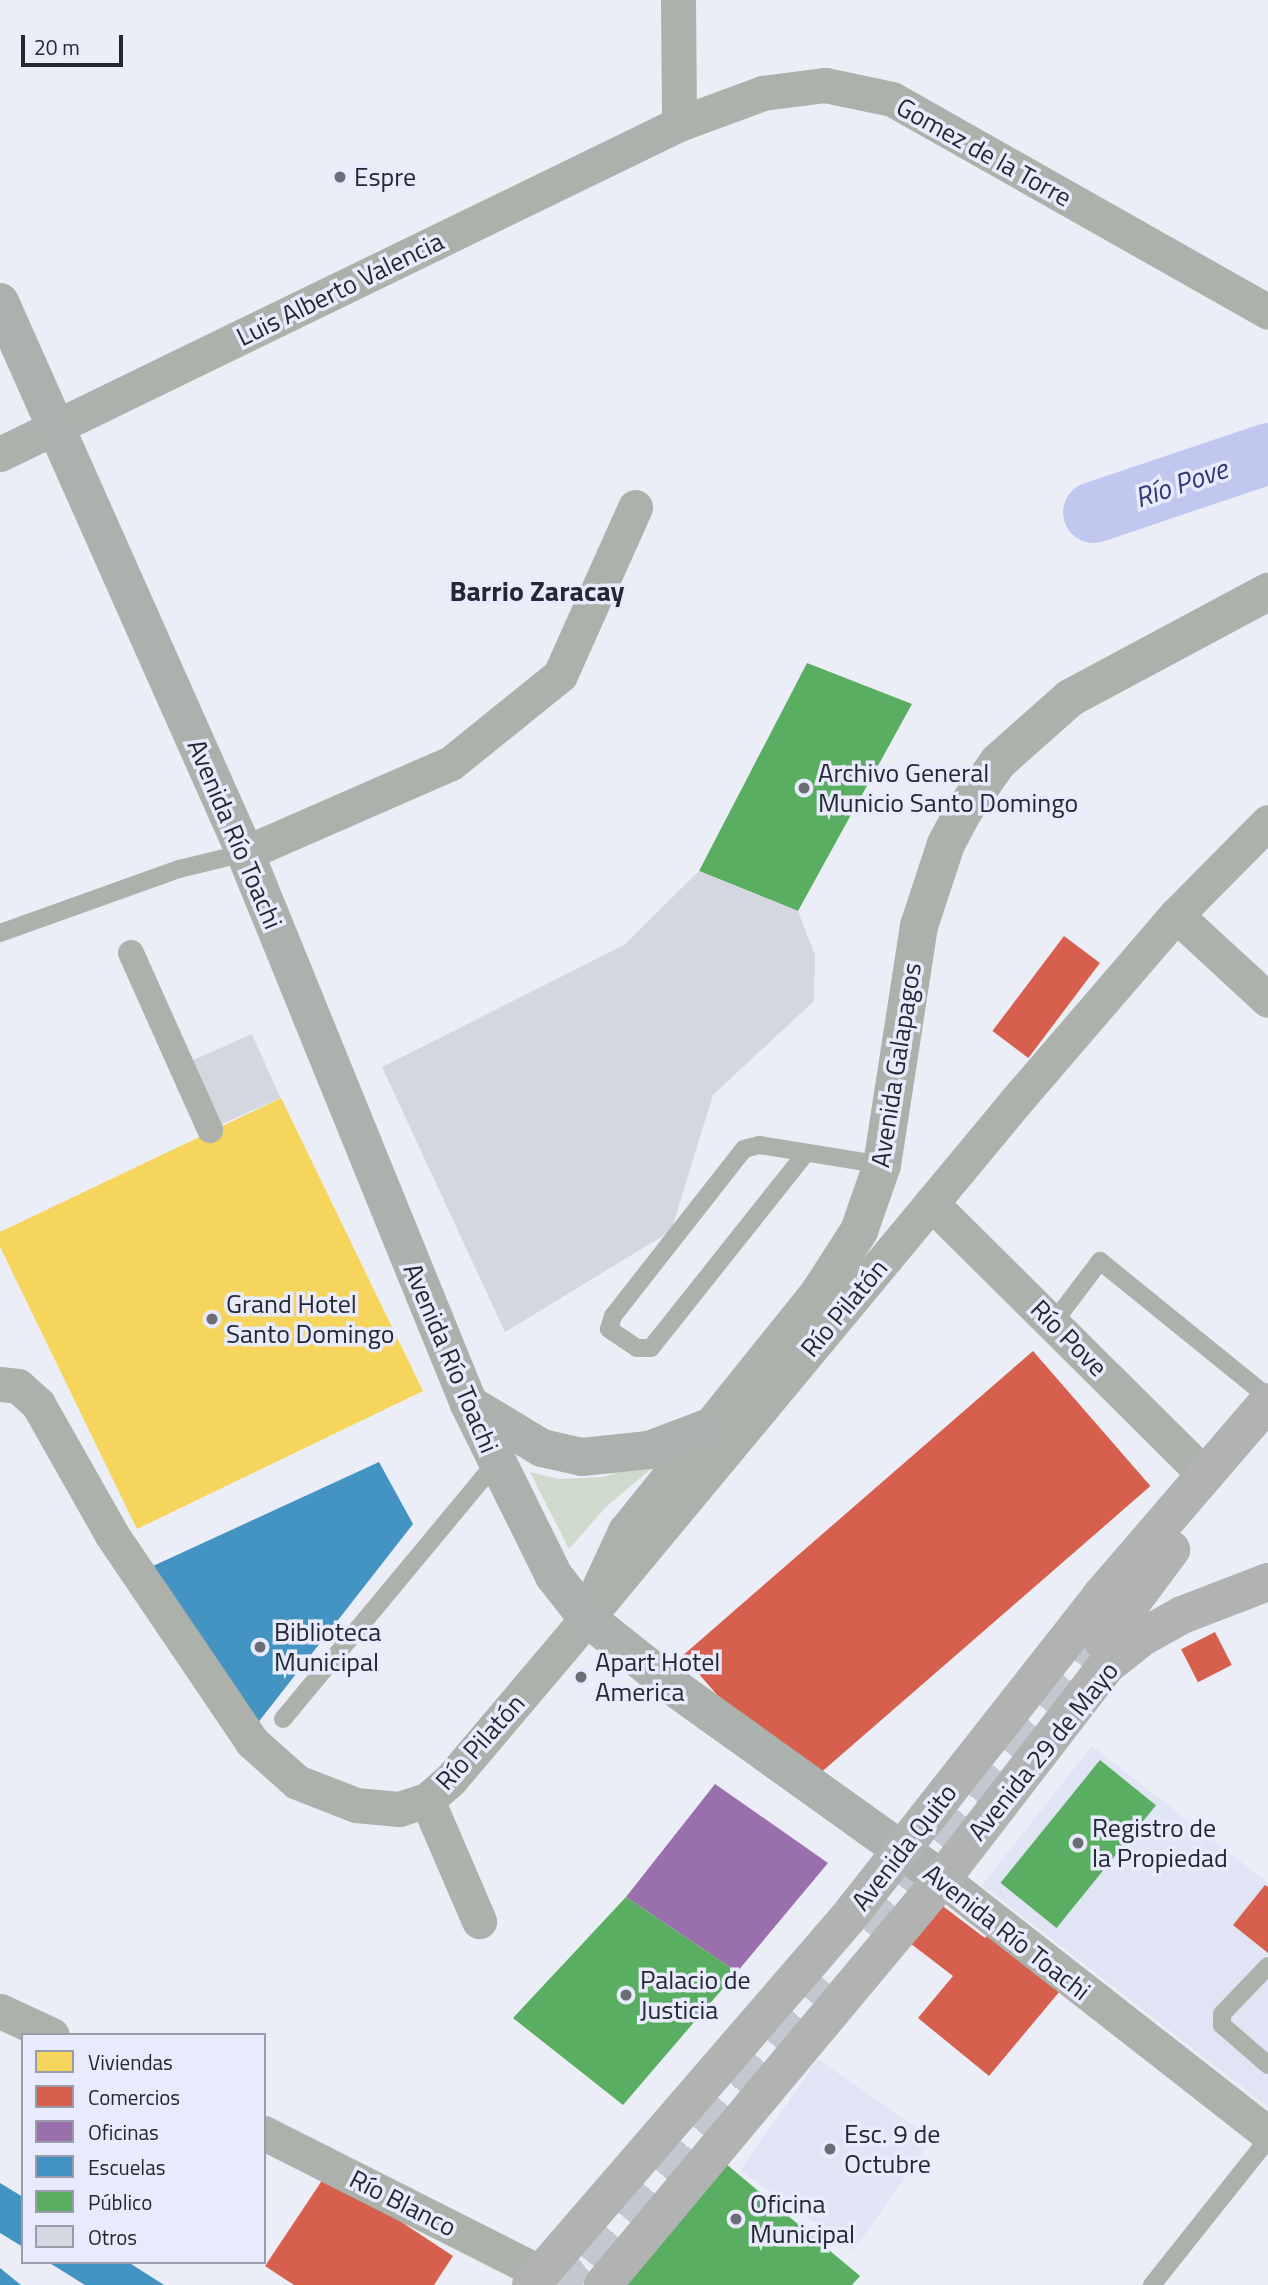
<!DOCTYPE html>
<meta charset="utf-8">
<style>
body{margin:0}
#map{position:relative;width:1268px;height:2285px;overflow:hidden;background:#eceef7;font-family:"Titillium Web",sans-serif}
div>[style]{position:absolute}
.built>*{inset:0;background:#e1e4f4;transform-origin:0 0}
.green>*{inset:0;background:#cedbcc}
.homes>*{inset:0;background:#f6d55c}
.shops>*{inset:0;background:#d6604d;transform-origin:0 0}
.offices>*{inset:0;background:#9970ab}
.schools>*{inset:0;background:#4393c3}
.public>*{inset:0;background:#5aae61;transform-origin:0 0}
.river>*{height:61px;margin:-30.5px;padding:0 30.5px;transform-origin:30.5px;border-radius:30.5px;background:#c1c8ef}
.building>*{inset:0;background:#d5d7e0;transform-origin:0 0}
.primary-tunnel>*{height:38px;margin-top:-19px;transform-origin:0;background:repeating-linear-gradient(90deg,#c4c6d0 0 38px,transparent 0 57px)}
.service>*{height:18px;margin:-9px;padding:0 9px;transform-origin:9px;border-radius:9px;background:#acb1ac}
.pedestrian>*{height:26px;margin:-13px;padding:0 13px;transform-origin:13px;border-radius:13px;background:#acb1ac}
.minor>*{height:35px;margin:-17.5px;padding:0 17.5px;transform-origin:17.5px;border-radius:17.5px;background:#acb1ac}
.tertiary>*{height:38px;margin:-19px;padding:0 19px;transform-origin:19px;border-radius:19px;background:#acb1ac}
.secondary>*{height:38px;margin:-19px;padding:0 19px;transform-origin:19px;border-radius:19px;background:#abb1ac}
.primary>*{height:38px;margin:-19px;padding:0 19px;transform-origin:19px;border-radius:19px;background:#b0b3b1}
.dots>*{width:19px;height:19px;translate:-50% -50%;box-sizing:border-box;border:4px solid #e7ebfc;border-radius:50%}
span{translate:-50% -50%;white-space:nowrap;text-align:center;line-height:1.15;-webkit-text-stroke:7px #e7ebfc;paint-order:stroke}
.street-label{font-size:26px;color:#252732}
.poi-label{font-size:26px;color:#252732}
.left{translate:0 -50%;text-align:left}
.water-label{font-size:28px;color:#333775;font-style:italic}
.neighbourhood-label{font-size:28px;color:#252732;font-weight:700}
.legend{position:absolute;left:21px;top:2033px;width:245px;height:231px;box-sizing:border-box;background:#e7ebfc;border:2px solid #999dab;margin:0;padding:9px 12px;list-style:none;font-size:21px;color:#252732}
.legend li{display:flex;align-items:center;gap:14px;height:35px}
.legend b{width:35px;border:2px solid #999dab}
.scale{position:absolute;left:21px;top:35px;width:102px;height:32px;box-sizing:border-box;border:4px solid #252732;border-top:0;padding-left:9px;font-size:21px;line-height:24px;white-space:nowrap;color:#252732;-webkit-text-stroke:5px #e7ebfc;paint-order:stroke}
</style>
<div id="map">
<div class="built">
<div style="clip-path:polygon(1092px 1746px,1268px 1883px,1268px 2107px,982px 1885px)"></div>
<div style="left:818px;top:2059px;width:139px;height:136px;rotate:35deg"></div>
</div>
<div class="green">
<div style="clip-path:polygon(664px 1458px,606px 1507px,569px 1549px,530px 1472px,559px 1479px,603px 1477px)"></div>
</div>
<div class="homes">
<div style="clip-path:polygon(281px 1098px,423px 1391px,137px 1529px,0 1247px,0 1232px)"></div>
</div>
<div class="shops">
<div style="left:1064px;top:936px;width:45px;height:119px;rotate:37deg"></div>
<div style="left:1033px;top:1351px;width:179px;height:464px;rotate:49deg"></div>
<div style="left:1215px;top:1632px;width:37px;height:38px;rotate:63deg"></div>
<div style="clip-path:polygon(1265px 1885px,1268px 1887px,1268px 1953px,1233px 1925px)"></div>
<div style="clip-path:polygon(936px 1901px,985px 1938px,989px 1933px,1060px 1991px,989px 2076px,918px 2018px,953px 1976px,906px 1940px)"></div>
<div style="clip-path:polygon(327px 2173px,453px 2256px,434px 2285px,294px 2285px,265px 2266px)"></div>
</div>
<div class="offices">
<div style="clip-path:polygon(715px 1784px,828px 1863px,737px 1972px,626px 1897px)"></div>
</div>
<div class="schools">
<div style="clip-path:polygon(379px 1462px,413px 1524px,253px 1729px,153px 1566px)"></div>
<div style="clip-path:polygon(0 2183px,23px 2197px,23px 2247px,0 2233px)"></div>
<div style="clip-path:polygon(48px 2262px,128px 2262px,164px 2285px,85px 2285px)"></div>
<div style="clip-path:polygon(0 2268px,21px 2285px,0 2285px)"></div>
</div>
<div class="public">
<div style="clip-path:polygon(807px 663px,912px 704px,798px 911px,699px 871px)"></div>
<div style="left:1100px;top:1760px;width:72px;height:158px;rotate:39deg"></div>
<div style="clip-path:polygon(626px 1897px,737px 1972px,623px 2105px,513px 2018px)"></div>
<div style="clip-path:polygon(725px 2163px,860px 2276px,852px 2285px,626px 2285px)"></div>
</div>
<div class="river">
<div style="left:1093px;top:512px;width:185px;rotate:-18.6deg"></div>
</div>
<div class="building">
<div style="clip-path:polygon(699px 871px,798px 911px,815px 955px,814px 1001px,713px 1095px,671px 1231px,505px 1332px,382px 1067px,624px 945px)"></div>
<div style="left:252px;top:1034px;width:70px;height:72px;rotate:66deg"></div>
</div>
<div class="primary-tunnel">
<div style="left:862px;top:1928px;width:375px;rotate:-50deg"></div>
<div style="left:551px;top:2285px;width:43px;rotate:-37.4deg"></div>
<div style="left:585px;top:2259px;width:368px;rotate:-50deg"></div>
</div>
<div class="service">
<div style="left:0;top:933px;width:190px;rotate:-19.7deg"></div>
<div style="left:179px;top:869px;width:68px;rotate:-13.6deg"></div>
<div style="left:806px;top:1153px;width:249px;rotate:128.5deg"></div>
<div style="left:651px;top:1348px;width:14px;rotate:180deg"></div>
<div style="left:637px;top:1348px;width:34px;rotate:-146deg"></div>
<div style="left:609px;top:1329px;width:14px;rotate:-73deg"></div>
<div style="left:613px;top:1316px;width:212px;rotate:-51.9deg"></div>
<div style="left:744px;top:1149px;width:16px;rotate:-15deg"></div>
<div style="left:759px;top:1145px;width:125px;rotate:9.2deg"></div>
<div style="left:1053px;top:1323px;width:78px;rotate:-52.8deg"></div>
<div style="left:1100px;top:1261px;width:216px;rotate:39deg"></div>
<div style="left:283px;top:1719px;width:332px;rotate:-50.3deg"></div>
<div style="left:1268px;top:1966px;width:66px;rotate:133.8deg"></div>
<div style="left:1222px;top:2014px;width:11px;rotate:90deg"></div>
<div style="left:1222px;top:2025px;width:61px;rotate:41deg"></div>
<div style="left:1152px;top:2285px;width:186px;rotate:-51.5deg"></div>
</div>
<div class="pedestrian">
<div style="left:131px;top:953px;width:194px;rotate:65.9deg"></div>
</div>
<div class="minor">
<div style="left:678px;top:0;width:124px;rotate:89.5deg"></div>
<div style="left:0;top:454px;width:755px;rotate:-25.92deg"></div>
<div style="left:679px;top:124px;width:90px;rotate:-20.3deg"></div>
<div style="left:763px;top:93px;width:63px;rotate:-7.4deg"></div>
<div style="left:825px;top:85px;width:68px;rotate:11.8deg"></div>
<div style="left:892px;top:99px;width:432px;rotate:29.5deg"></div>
<div style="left:245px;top:853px;width:225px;rotate:-23.6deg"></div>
<div style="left:451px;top:763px;width:140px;rotate:-38.9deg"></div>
<div style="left:560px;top:675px;width:184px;rotate:-65.9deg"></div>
<div style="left:1176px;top:915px;width:125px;rotate:42.7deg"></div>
<div style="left:931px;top:1203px;width:386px;rotate:44.8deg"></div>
<div style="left:0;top:1384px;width:18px;rotate:6deg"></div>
<div style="left:18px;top:1386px;width:27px;rotate:42deg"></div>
<div style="left:38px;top:1404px;width:150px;rotate:60.5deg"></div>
<div style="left:112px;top:1535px;width:250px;rotate:55.9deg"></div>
<div style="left:252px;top:1742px;width:60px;rotate:41.6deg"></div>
<div style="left:297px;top:1782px;width:63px;rotate:21.3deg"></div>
<div style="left:356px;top:1805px;width:43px;rotate:5.3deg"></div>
<div style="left:399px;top:1809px;width:29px;rotate:-18deg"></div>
<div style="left:427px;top:1800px;width:32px;rotate:-41deg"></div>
<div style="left:451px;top:1779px;width:211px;rotate:-49.8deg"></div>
<div style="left:587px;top:1618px;width:672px;rotate:-50.31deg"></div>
<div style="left:1016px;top:1101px;width:245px;rotate:-49.3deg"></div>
<div style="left:1176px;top:915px;width:131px;rotate:-45.3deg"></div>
<div style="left:427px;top:1800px;width:132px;rotate:66.7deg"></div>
<div style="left:942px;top:1879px;width:414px;rotate:38deg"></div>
<div style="left:0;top:2011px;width:57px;rotate:24.8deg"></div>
<div style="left:264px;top:2133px;width:310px;rotate:26.8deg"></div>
</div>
<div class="tertiary">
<div style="left:587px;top:1618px;width:95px;rotate:-65.1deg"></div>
<div style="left:627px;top:1532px;width:307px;rotate:-51.2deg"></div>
<div style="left:819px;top:1293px;width:74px;rotate:-57.2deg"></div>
<div style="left:859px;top:1231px;width:70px;rotate:-70.8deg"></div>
<div style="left:882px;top:1165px;width:242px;rotate:-81.2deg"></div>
<div style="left:919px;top:926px;width:86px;rotate:-71.8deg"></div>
<div style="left:946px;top:844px;width:40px;rotate:-62deg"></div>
<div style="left:965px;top:809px;width:57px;rotate:-54.9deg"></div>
<div style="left:998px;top:762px;width:96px;rotate:-41.6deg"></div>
<div style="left:1070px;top:698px;width:225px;rotate:-28.2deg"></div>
</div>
<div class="secondary">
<div style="left:0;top:302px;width:603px;rotate:66.03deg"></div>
<div style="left:245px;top:853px;width:595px;rotate:67.88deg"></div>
<div style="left:469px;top:1404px;width:192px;rotate:63.7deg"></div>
<div style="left:554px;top:1576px;width:53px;rotate:51.8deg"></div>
<div style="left:587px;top:1618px;width:112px;rotate:38.5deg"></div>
<div style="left:675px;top:1688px;width:328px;rotate:35.6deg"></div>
<div style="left:469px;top:1404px;width:85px;rotate:31.1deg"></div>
<div style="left:542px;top:1448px;width:41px;rotate:12.7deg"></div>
<div style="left:582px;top:1457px;width:67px;rotate:-6deg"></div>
<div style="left:649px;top:1450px;width:62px;rotate:-20.8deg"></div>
</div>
<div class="primary">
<div style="left:1103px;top:1641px;width:114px;rotate:-53.2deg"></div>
<div style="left:531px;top:2285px;width:484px;rotate:-49.2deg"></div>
<div style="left:847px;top:1919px;width:410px;rotate:-51.8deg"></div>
<div style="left:1100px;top:1597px;width:257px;rotate:-49.3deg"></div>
<div style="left:603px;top:2285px;width:529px;rotate:-50.14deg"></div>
<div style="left:942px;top:1879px;width:269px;rotate:-52.4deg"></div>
<div style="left:1106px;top:1666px;width:45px;rotate:-38.7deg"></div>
<div style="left:1141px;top:1638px;width:47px;rotate:-29.3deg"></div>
<div style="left:1182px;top:1615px;width:92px;rotate:-21deg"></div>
</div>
<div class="dots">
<div style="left:340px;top:177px;background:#6b6d77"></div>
<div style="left:804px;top:788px;background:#6b6d77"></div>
<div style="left:212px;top:1319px;background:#6b6d77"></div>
<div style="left:260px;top:1647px;background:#6b6d77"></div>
<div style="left:581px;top:1677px;background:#6b6d77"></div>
<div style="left:1078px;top:1843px;background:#6b6d77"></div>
<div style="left:626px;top:1995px;background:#6b6d77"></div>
<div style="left:830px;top:2149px;background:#6b6d77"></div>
<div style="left:736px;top:2219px;background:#6b6d77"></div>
</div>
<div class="street-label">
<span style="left:984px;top:152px;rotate:29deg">Gomez de la Torre</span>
<span style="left:340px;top:289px;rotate:-26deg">Luis Alberto Valencia</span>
<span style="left:235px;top:834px;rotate:67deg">Avenida Río Toachi</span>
<span style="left:896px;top:1065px;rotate:-81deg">Avenida Galapagos</span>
<span style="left:844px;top:1308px;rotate:-50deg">Río Pilatón</span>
<span style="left:1069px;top:1338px;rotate:45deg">Río Pove</span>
<span style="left:451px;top:1358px;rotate:67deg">Avenida Río Toachi</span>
<span style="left:480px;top:1742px;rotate:-48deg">Río Pilatón</span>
<span style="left:1043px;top:1751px;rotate:-51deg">Avenida 29 de Mayo</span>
<span style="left:904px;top:1847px;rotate:-52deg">Avenida Quito</span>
<span style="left:1007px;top:1932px;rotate:38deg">Avenida Río Toachi</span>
<span style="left:403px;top:2203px;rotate:27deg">Río Blanco</span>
</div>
<div class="poi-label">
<span class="left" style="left:354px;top:177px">Espre</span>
<span class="left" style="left:818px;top:788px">Archivo General<br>Municio Santo Domingo</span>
<span class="left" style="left:226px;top:1319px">Grand Hotel<br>Santo Domingo</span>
<span class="left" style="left:274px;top:1647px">Biblioteca<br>Municipal</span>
<span class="left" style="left:595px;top:1677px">Apart Hotel<br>America</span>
<span class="left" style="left:1092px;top:1843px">Registro de<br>la Propiedad</span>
<span class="left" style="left:640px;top:1995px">Palacio de<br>Justicia</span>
<span class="left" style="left:844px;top:2149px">Esc. 9 de<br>Octubre</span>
<span class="left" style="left:750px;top:2219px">Oficina<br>Municipal</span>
</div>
<div class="water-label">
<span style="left:1181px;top:483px;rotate:-19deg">Río Pove</span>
</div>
<div class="neighbourhood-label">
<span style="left:537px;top:591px">Barrio Zaracay</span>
</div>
<ul class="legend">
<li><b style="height:19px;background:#f6d55c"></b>Viviendas</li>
<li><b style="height:19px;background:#d6604d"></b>Comercios</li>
<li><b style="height:19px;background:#9970ab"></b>Oficinas</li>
<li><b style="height:19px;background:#4393c3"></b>Escuelas</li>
<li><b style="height:19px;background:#5aae61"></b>Público</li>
<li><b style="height:19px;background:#d5d7e0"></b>Otros</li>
</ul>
<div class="scale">20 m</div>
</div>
